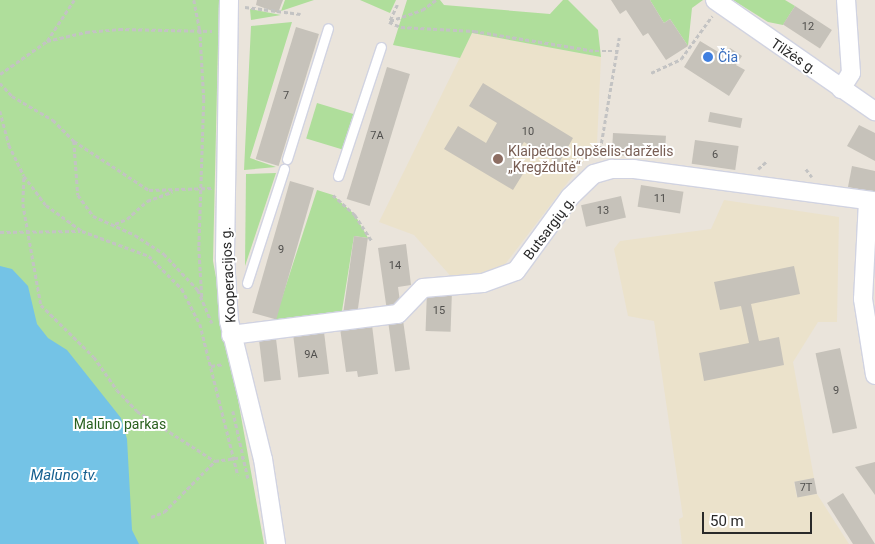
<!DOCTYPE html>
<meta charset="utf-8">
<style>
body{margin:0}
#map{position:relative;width:875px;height:544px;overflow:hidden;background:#eae4db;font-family:Roboto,sans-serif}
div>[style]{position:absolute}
.education>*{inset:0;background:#ebe2cb}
.green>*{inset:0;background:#afde9b;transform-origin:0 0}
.water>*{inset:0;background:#74c3e6}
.building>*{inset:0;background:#c6c2ba;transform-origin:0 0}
.path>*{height:2.5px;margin-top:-1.25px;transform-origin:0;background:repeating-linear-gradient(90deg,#c3c3c3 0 4px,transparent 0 6.5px)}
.roads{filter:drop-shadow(1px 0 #d1d3e1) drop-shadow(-1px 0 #d1d3e1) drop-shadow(0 1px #d1d3e1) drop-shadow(0 -1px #d1d3e1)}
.lane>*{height:9px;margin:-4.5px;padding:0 4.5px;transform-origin:4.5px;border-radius:4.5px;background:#fff}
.street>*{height:18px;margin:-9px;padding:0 9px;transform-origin:9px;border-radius:9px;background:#fff}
.dots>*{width:14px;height:14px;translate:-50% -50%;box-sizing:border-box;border:2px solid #fff;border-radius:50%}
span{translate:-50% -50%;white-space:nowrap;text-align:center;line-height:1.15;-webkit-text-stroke:4px #fff;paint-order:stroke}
.number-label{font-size:11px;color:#504f4d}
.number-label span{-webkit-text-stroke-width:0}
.street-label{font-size:14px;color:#292929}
.shop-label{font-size:14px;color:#366cbe}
.left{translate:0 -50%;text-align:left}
.education-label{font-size:14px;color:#785e54}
.park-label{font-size:14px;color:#29601e}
.water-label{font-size:15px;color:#166090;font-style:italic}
.scale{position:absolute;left:702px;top:512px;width:110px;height:22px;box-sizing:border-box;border:2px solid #292929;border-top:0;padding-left:6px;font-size:15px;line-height:18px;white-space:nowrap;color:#292929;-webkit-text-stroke:4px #fff;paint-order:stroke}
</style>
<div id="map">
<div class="education">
<div style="clip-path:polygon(472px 33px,601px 57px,597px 144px,503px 267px,455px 281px,414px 235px,379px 222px)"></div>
<div style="clip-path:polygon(724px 200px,839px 217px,837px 322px,818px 322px,793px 362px,814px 478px,794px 482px,797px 497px,817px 494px,849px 544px,682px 544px,679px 519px,683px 517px,654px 321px,628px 316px,614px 249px,620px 241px,711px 229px)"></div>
</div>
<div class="green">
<div style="clip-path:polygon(0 0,219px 0,213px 261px,264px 544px,0 544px)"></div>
<div style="clip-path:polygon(285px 0,314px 0,281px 11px)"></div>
<div style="clip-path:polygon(360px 0,396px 0,390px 13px)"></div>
<div style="clip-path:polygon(407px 0,440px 0,444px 5px,550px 14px,563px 0,568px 0,598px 30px,601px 57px,472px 33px,460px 58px,393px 45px)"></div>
<div style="clip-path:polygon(650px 0,703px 0,692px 8px,688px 46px,670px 19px,664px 23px)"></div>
<div style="clip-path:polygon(733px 0,785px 0,795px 6px,783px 25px,768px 22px)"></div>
<div style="clip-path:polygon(250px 9px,281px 15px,251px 20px)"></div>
<div style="clip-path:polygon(292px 22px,250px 158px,276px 167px,244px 170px,251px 26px)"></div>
<div style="left:317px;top:103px;width:38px;height:37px;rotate:17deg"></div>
<div style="clip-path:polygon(276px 173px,245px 266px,246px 174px)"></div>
<div style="clip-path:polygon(317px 190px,333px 195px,355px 215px,368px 238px,354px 236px,342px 311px,276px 323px,276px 316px)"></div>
</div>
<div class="water">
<div style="clip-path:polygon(0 266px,12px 269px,28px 286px,37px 324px,48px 338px,67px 350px,121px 418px,127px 439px,132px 530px,139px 544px,0 544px)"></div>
</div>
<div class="building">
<div style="clip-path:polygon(257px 0,283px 0,278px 13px,256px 5px)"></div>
<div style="clip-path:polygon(611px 0,650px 0,664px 23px,670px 19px,688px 46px,666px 60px,648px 33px,643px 36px,626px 10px,620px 14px)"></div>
<div style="left:795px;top:6px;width:44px;height:22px;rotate:33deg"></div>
<div style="left:296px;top:27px;width:24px;height:138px;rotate:17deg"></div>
<div style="clip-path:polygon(700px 41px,725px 56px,730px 48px,742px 56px,736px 65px,745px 70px,729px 96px,684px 67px)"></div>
<div style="left:387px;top:67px;width:24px;height:138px;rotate:17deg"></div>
<div style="clip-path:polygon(483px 83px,573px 138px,559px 163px,524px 142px,513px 160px,526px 169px,513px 190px,444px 149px,458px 126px,486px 143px,497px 123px,469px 106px)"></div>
<div style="left:710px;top:112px;width:33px;height:10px;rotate:11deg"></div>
<div style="clip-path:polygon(859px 125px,875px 133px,875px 161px,847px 146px)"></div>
<div style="left:613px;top:133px;width:53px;height:22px;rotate:3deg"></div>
<div style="left:695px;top:140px;width:44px;height:24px;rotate:8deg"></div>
<div style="clip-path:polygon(852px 166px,875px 171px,875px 192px,848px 187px)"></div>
<div style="left:290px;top:181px;width:25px;height:137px;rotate:16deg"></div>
<div style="left:641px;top:185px;width:43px;height:22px;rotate:9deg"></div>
<div style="left:621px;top:196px;width:22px;height:41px;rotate:77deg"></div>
<div style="left:354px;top:236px;width:14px;height:76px;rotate:8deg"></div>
<div style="clip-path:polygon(406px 244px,411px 285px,398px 287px,401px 309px,387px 311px,378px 248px)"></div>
<div style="clip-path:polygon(794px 266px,800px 294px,751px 304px,759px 341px,779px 337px,784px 365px,704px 381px,699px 353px,749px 343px,741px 306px,720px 310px,714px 282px)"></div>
<div style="left:427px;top:290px;width:25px;height:41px;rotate:2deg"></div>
<div style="left:403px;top:320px;width:50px;height:15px;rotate:82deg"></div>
<div style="clip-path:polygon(372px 325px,378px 374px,358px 377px,357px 371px,346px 372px,340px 328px)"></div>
<div style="left:324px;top:332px;width:42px;height:31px;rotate:83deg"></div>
<div style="left:276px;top:339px;width:41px;height:17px;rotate:83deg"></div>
<div style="left:840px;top:348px;width:82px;height:25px;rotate:78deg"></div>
<div style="clip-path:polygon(875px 462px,875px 495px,855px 467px)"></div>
<div style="left:814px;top:478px;width:16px;height:20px;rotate:79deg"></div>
<div style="clip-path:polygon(843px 493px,875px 544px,853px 544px,827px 503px)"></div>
</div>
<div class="path">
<div style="left:194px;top:0;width:31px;rotate:79deg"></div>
<div style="left:200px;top:30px;width:69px;rotate:86.7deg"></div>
<div style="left:204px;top:99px;width:148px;rotate:91.9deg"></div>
<div style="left:199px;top:247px;width:50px;rotate:86.6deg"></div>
<div style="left:245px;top:7px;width:56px;rotate:7.1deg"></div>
<div style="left:390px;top:20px;width:17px;rotate:-65deg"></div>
<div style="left:390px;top:21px;width:34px;rotate:-19deg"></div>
<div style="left:422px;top:10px;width:17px;rotate:-36deg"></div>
<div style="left:389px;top:22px;width:13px;rotate:23deg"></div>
<div style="left:401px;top:27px;width:73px;rotate:3.1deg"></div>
<div style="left:474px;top:31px;width:123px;rotate:9.4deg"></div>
<div style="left:595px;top:51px;width:22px"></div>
<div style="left:47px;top:41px;width:40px;rotate:-13deg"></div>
<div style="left:86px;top:32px;width:33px;rotate:-5deg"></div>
<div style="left:119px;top:29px;width:93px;rotate:1.2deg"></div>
<div style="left:651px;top:73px;width:33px;rotate:-25deg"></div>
<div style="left:681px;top:59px;width:53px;rotate:-54.2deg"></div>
<div style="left:0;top:74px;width:57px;rotate:-35.1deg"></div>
<div style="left:47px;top:41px;width:49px;rotate:-56.6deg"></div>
<div style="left:0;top:83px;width:18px;rotate:47deg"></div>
<div style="left:12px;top:96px;width:48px;rotate:30.3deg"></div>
<div style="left:53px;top:120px;width:30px;rotate:45deg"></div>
<div style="left:74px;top:141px;width:54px;rotate:85.8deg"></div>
<div style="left:78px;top:195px;width:26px;rotate:54deg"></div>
<div style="left:93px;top:216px;width:46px;rotate:24.3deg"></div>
<div style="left:135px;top:235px;width:35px;rotate:33deg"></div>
<div style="left:164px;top:254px;width:50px;rotate:46.6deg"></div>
<div style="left:198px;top:290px;width:36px;rotate:67deg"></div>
<div style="left:0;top:111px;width:35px;rotate:75deg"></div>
<div style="left:9px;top:145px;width:34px;rotate:64deg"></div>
<div style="left:24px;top:176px;width:36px;rotate:53deg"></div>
<div style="left:46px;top:205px;width:44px;rotate:35.8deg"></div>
<div style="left:82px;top:231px;width:72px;rotate:20.5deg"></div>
<div style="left:149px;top:256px;width:47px;rotate:45deg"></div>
<div style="left:182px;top:289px;width:39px;rotate:63deg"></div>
<div style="left:200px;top:324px;width:156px;rotate:75.9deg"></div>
<div style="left:74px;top:141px;width:90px;rotate:33.2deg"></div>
<div style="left:149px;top:190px;width:63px;rotate:-1.8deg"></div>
<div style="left:599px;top:156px;width:120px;rotate:-80.4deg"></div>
<div style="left:758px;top:169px;width:12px;rotate:-42deg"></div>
<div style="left:806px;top:169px;width:10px;rotate:53deg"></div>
<div style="left:24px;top:178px;width:26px;rotate:92deg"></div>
<div style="left:23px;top:204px;width:103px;rotate:79.9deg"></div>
<div style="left:41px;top:305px;width:74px;rotate:44.5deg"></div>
<div style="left:94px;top:357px;width:40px;rotate:55.1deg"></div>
<div style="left:117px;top:390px;width:29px;rotate:46deg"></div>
<div style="left:137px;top:411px;width:93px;rotate:32.7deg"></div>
<div style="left:215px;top:461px;width:29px;rotate:-8deg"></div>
<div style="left:333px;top:195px;width:30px;rotate:42deg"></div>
<div style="left:355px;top:215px;width:31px;rotate:57deg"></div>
<div style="left:115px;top:224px;width:13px;rotate:-23deg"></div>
<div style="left:127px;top:219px;width:27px;rotate:-42deg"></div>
<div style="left:147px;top:201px;width:27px;rotate:-20deg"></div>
<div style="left:0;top:232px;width:80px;rotate:-0.7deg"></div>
<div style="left:211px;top:366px;width:13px;rotate:-9deg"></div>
<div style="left:233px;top:411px;width:69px;rotate:77.4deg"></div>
<div style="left:151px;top:517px;width:14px;rotate:-21deg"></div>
<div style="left:164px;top:512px;width:72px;rotate:-45deg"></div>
</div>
<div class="roads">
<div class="lane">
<div style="left:287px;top:159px;width:137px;rotate:-72.6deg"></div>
<div style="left:338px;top:176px;width:136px;rotate:-71.6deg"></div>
<div style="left:247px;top:283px;width:120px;rotate:-72deg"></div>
</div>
<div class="street">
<div style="left:229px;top:0;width:259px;rotate:90.9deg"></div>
<div style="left:225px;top:259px;width:62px;rotate:86.3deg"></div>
<div style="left:229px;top:321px;width:142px;rotate:76.2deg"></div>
<div style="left:263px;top:459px;width:86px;rotate:81.3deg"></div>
<div style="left:715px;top:0;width:195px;rotate:34.8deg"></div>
<div style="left:841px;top:89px;width:19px;rotate:-58deg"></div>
<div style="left:851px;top:73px;width:73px;rotate:-93.9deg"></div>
<div style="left:868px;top:201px;width:98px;rotate:92.9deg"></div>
<div style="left:863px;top:299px;width:77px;rotate:81deg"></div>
<div style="left:231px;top:335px;width:168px;rotate:-7.2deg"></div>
<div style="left:398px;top:314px;width:36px;rotate:-46deg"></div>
<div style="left:423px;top:288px;width:60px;rotate:-4.8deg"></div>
<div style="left:483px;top:283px;width:35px;rotate:-20deg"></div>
<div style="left:516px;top:271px;width:92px;rotate:-53.9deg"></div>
<div style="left:570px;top:197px;width:33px;rotate:-44deg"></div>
<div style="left:594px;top:174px;width:19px;rotate:-16deg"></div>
<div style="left:612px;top:169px;width:22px"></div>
<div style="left:634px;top:169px;width:243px;rotate:7.6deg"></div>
</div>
</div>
<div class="dots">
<div style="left:708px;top:57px;background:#3f7fe0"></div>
<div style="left:498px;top:159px;background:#8d6e63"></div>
</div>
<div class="number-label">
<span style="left:808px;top:27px">12</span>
<span style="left:286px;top:96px">7</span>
<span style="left:528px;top:132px">10</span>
<span style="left:377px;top:136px">7A</span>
<span style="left:715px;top:155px">6</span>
<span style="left:660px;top:199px">11</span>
<span style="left:603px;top:211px">13</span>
<span style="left:281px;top:250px">9</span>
<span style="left:395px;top:266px">14</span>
<span style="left:439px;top:311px">15</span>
<span style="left:311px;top:355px">9A</span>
<span style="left:836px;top:391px">9</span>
<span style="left:806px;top:488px">7T</span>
</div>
<div class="street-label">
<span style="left:794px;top:56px;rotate:34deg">Tilžės g.</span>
<span style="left:549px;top:228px;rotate:-53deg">Butsargių g.</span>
<span style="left:228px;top:275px;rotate:-93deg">Kooperacijos g.</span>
</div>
<div class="shop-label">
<span class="left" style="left:718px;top:57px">Čia</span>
</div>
<div class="education-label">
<span class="left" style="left:508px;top:159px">Klaipėdos lopšelis-darželis<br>„Kregždutė“</span>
</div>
<div class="park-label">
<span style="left:120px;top:424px">Malūno parkas</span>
</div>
<div class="water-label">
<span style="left:64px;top:476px">Malūno tv.</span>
</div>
<div class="scale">50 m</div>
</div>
